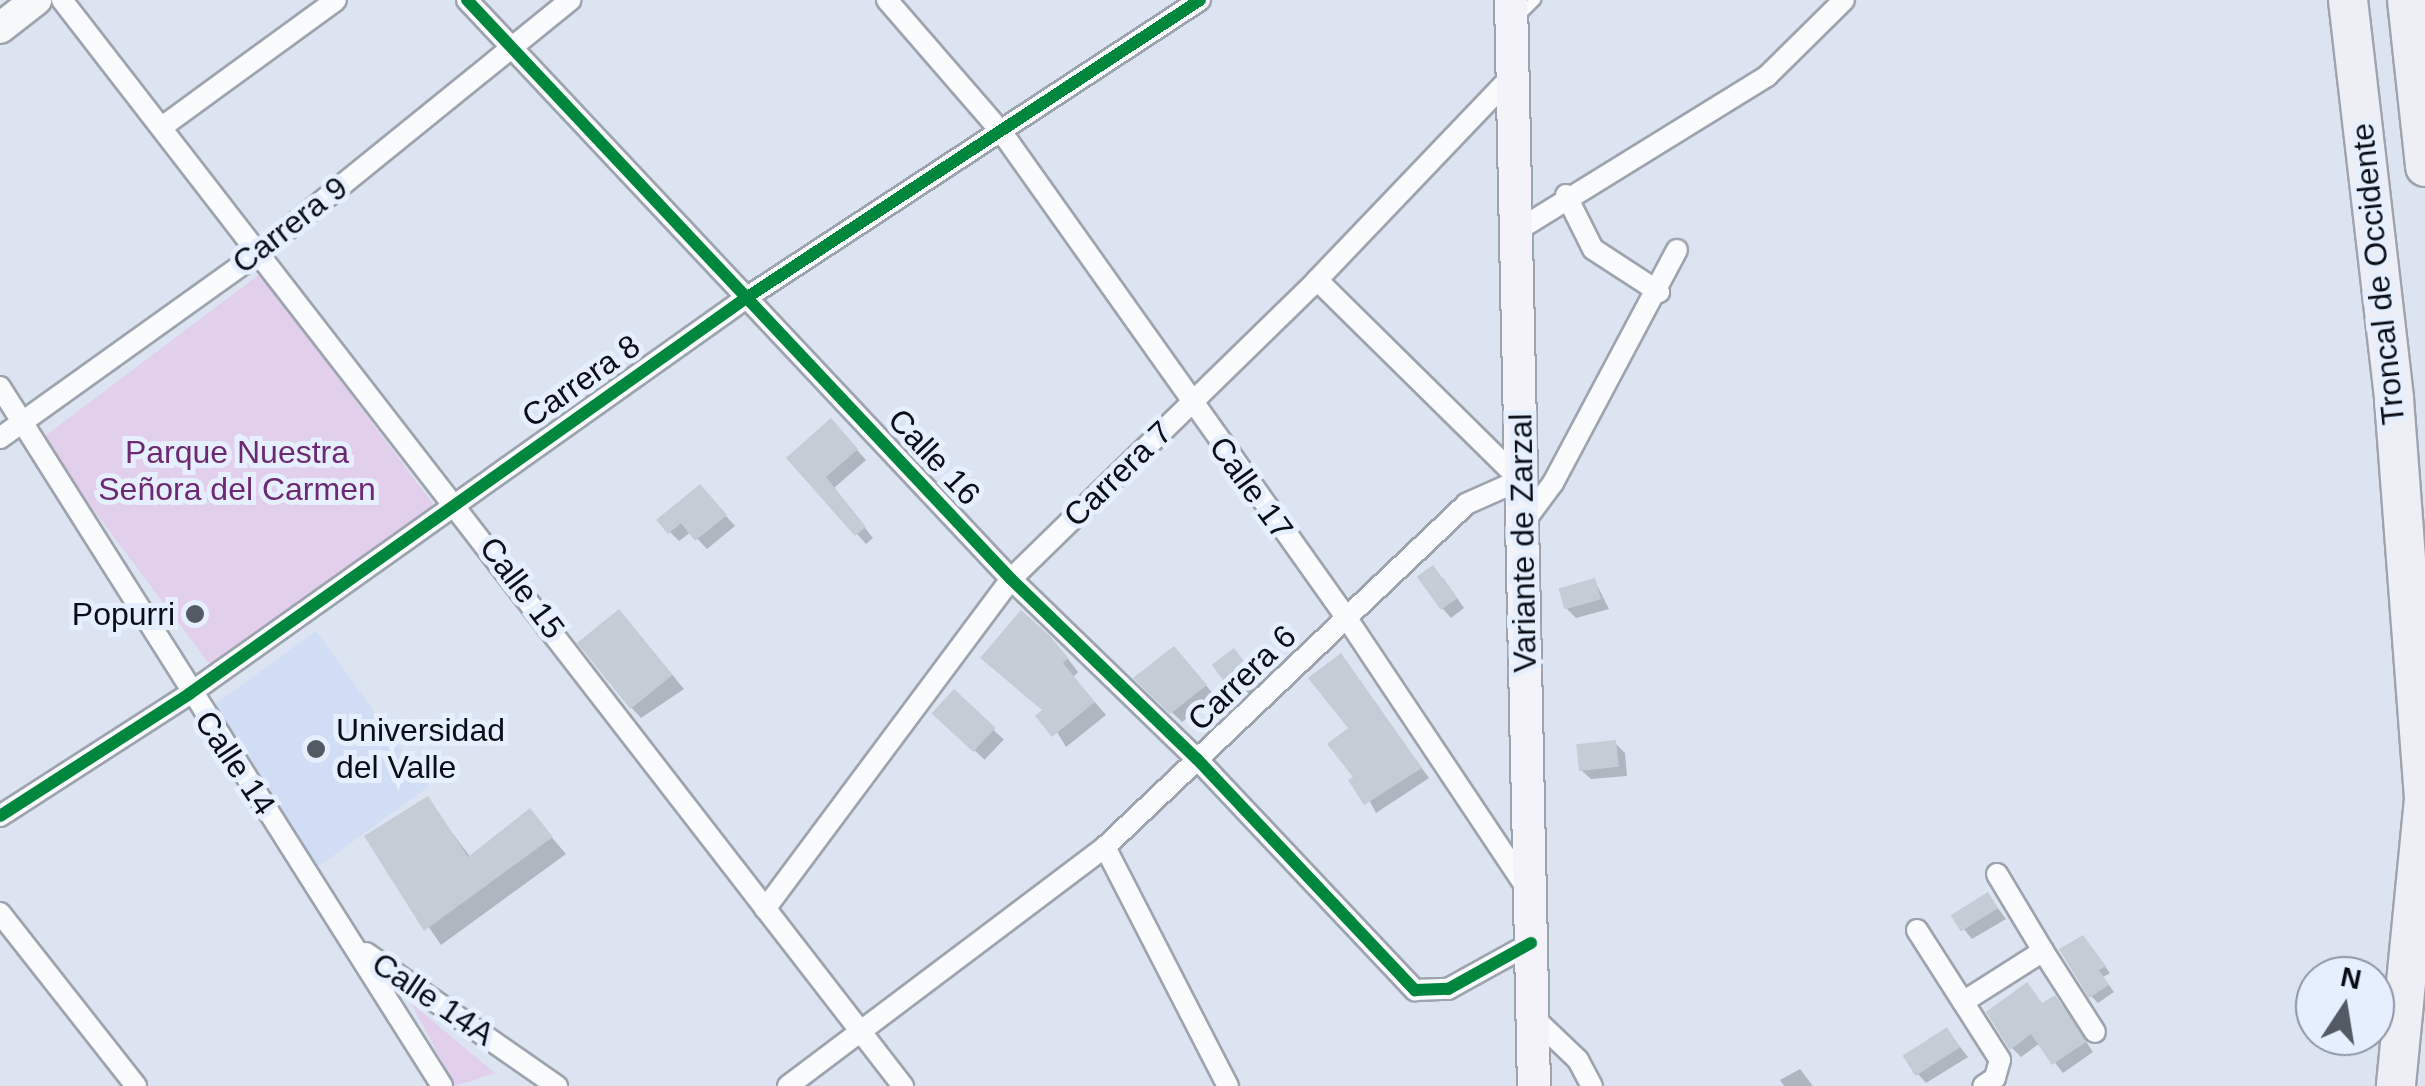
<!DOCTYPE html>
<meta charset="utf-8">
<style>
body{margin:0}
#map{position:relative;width:2425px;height:1086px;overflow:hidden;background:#dce4f1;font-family:Helvetica,sans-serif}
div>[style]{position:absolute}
.built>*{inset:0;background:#d0ddf4;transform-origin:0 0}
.green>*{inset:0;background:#e1cfec;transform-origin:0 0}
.shadow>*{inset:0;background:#0003;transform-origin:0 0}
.building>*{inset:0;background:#c4ccd5;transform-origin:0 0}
.roads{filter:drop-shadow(2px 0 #9ea4ae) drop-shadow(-2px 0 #9ea4ae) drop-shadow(0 2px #9ea4ae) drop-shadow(0 -2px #9ea4ae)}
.lane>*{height:10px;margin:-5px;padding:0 5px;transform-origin:5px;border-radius:5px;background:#fafbfd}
.street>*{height:20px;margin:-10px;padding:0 10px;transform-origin:10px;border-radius:10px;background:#fafbfd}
.secondary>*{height:30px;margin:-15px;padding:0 15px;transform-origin:15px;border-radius:15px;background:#f6f8fa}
.primary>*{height:32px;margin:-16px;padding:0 16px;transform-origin:16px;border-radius:16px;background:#f3f3f9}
.highway>*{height:38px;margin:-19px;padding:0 19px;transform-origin:19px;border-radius:19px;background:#eeeef5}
.cycleway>*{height:12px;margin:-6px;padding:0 6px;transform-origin:6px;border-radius:6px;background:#00873e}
.dots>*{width:28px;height:28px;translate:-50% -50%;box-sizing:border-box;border:5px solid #e6effe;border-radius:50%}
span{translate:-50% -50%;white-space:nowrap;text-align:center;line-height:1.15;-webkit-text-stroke:10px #e6effe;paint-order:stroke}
.street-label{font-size:32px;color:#0a0f17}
.park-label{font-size:32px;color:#6d2972}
.poi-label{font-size:32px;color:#0a0f17}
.right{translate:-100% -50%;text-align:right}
.left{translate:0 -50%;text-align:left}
.north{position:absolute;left:2295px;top:956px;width:100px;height:100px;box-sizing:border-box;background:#e6effe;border:2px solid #8e95a2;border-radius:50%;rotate:12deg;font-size:28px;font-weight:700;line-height:40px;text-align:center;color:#0a0f17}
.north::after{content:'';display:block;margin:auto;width:35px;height:45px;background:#545a63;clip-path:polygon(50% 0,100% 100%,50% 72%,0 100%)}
</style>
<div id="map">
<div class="built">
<div style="left:316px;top:631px;width:192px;height:138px;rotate:54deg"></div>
</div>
<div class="green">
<div style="left:260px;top:274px;width:291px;height:275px;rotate:53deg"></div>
<div style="clip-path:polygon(411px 1003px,495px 1073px,455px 1086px)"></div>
</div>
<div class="shadow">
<div style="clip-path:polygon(840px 431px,866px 460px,834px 488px,873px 538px,866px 544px,790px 458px)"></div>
<div style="clip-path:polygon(709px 497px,735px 526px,707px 549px,691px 532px,679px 541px,670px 532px)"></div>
<div style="clip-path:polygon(1443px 578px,1464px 608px,1451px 618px,1442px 608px)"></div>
<div style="clip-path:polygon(1595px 581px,1609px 609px,1576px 618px,1566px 608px)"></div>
<div style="clip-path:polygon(632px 626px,684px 689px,641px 718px,628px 704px)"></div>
<div style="clip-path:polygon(1062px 651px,1078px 672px,1073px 677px,1106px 715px,1066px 747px,1045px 712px)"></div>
<div style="clip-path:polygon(1341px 656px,1429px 778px,1376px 813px,1357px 777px)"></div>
<div style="clip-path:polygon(1184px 659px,1214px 695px,1182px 722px,1137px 678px)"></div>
<div style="clip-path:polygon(1243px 661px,1267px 692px,1248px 706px,1239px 696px)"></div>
<div style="left:954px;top:693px;width:68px;height:28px;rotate:43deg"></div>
<div style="clip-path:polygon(1615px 743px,1625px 753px,1627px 776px,1591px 779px,1581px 770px)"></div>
<div style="clip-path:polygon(427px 799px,471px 858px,530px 812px,566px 854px,441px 945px,368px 837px)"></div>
<div style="clip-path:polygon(1988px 895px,2006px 919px,1972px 939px,1953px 916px)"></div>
<div style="clip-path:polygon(2089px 945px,2110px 973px,2103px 977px,2114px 992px,2098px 1003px,2091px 996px)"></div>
<div style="clip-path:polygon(2027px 985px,2043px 1005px,2054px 998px,2063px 1007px,2093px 1052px,2063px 1073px,2040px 1043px,2021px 1057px,2012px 1048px)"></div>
<div style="clip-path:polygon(1947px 1030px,1968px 1057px,1926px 1083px,1917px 1073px)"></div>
<div style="clip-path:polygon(1800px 1069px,1813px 1086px,1784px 1086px,1780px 1080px)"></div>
</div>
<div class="building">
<div style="clip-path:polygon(831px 418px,858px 449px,826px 477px,866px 527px,855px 536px,786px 458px)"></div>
<div style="clip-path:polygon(700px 484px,727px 515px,695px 541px,681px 523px,668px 534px,656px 520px)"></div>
<div style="left:1433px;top:565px;width:41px;height:20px;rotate:54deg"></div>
<div style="left:1595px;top:578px;width:22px;height:38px;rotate:74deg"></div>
<div style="left:619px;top:609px;width:85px;height:54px;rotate:51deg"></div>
<div style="clip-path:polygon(1021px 610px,1050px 636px,1068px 658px,1063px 663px,1095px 702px,1052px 737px,1035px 716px,1042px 710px,980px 658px)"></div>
<div style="clip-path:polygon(1174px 646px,1207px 685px,1170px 714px,1133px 678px)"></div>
<div style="left:1234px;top:648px;width:41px;height:28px;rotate:53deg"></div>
<div style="clip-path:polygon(1341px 653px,1422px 768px,1364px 805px,1348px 780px,1353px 777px,1327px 744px,1348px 728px,1308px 678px)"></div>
<div style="left:954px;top:689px;width:57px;height:33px;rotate:43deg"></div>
<div style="left:1616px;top:740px;width:27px;height:40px;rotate:84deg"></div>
<div style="clip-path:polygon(428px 796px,468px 857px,530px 808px,553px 837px,424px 931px,364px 836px)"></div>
<div style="left:1988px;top:892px;width:19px;height:44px;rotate:58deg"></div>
<div style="clip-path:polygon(2083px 935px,2106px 966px,2099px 970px,2109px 985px,2089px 998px,2059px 949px)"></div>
<div style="clip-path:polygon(2027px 982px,2042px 1003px,2055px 995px,2086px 1042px,2052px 1065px,2031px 1034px,2010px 1050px,1986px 1012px)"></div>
<div style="left:1947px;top:1027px;width:24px;height:53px;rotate:57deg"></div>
</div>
<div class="roads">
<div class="lane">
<div style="left:1519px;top:16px;width:23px;rotate:-45deg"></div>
</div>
<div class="street">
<div style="left:62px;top:0;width:1374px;rotate:52.25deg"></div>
<div style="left:467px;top:0;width:794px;rotate:46.79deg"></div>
<div style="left:1011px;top:579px;width:259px;rotate:44.1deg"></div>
<div style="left:1197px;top:759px;width:318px;rotate:46.7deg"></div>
<div style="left:1415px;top:990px;width:33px;rotate:-2deg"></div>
<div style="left:1448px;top:989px;width:95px;rotate:-29deg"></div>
<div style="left:887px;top:0;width:177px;rotate:49.1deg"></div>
<div style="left:1003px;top:134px;width:592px;rotate:54.62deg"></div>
<div style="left:1346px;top:617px;width:328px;rotate:56.3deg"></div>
<div style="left:162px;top:127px;width:215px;rotate:-36.1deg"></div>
<div style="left:1566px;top:195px;width:60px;rotate:63.4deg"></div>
<div style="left:1593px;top:249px;width:79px;rotate:33.1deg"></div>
<div style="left:1518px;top:230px;width:293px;rotate:-31.7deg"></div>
<div style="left:1767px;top:76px;width:108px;rotate:-44.6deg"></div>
<div style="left:0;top:387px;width:827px;rotate:57.69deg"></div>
<div style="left:0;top:438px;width:317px;rotate:-35.6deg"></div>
<div style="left:258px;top:253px;width:402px;rotate:-39deg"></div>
<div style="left:1524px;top:522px;width:49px;rotate:-53.4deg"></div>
<div style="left:1553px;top:483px;width:264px;rotate:-62deg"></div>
<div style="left:0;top:816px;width:225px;rotate:-32.8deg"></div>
<div style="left:189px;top:694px;width:683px;rotate:-35.41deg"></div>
<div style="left:746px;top:298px;width:543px;rotate:-33.28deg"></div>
<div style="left:1105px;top:847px;width:269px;rotate:62.8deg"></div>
<div style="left:1997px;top:874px;width:90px;rotate:59.1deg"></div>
<div style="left:765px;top:909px;width:412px;rotate:-53.3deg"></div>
<div style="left:1011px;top:579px;width:428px;rotate:-44.3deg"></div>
<div style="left:1317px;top:280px;width:284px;rotate:-46.3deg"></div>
<div style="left:0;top:913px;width:220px;rotate:51.8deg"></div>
<div style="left:1917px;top:930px;width:154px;rotate:57.4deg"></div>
<div style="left:2000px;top:1060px;width:19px;rotate:106deg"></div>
<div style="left:1995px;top:1078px;width:14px;rotate:146deg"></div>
<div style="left:366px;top:953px;width:233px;rotate:34.9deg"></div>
<div style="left:1963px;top:1002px;width:95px;rotate:-32.5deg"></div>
<div style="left:2043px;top:951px;width:96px;rotate:57.3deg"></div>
<div style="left:1533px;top:1017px;width:62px;rotate:43.7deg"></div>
<div style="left:1578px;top:1060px;width:30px;rotate:62deg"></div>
<div style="left:788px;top:1086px;width:397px;rotate:-37deg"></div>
<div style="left:1105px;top:847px;width:498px;rotate:-43.5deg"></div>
<div style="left:1466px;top:504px;width:59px;rotate:-24deg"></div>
<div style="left:1520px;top:480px;width:285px;rotate:-135.4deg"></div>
</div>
<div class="secondary">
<div style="left:0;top:28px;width:46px;rotate:-37.9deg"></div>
</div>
<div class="primary">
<div style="left:1511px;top:0;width:1086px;rotate:88.79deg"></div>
</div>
<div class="highway">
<div style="left:2348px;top:0;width:402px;rotate:83.4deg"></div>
<div style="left:2394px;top:399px;width:401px;rotate:85.7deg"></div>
<div style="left:2424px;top:799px;width:288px;rotate:95.6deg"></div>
<div style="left:2407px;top:0;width:168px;rotate:83.8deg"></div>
</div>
</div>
<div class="cycleway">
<div style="left:467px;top:0;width:794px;rotate:46.79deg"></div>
<div style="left:1011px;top:579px;width:259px;rotate:44.1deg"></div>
<div style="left:1197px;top:759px;width:318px;rotate:46.7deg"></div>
<div style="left:1415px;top:990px;width:33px;rotate:-2deg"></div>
<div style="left:1448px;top:989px;width:95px;rotate:-29deg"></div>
<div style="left:0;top:816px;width:225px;rotate:-32.8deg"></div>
<div style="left:189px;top:694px;width:683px;rotate:-35.41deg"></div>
<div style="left:746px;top:298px;width:543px;rotate:-33.28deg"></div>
</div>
<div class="dots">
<div style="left:195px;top:614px;background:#545a63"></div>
<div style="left:316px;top:749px;background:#545a63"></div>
</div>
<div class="street-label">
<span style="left:290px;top:225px;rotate:-38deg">Carrera 9</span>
<span style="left:2378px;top:274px;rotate:-96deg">Troncal de Occidente</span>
<span style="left:581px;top:381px;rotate:-35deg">Carrera 8</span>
<span style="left:934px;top:457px;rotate:47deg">Calle 16</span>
<span style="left:1118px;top:474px;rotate:-44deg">Carrera 7</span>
<span style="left:1251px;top:488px;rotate:54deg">Calle 17</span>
<span style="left:1523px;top:543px;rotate:-91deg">Variante de Zarzal</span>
<span style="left:522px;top:588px;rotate:53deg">Calle 15</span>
<span style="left:1242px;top:678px;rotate:-44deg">Carrera 6</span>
<span style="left:235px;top:763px;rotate:56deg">Calle 14</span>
<span style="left:433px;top:999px;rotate:34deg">Calle 14A</span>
</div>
<div class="park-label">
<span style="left:237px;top:471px">Parque Nuestra<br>Señora del Carmen</span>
</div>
<div class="poi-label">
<span class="right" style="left:175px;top:614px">Popurri</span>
<span class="left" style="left:336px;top:749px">Universidad<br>del Valle</span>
</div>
<div class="north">N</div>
</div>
